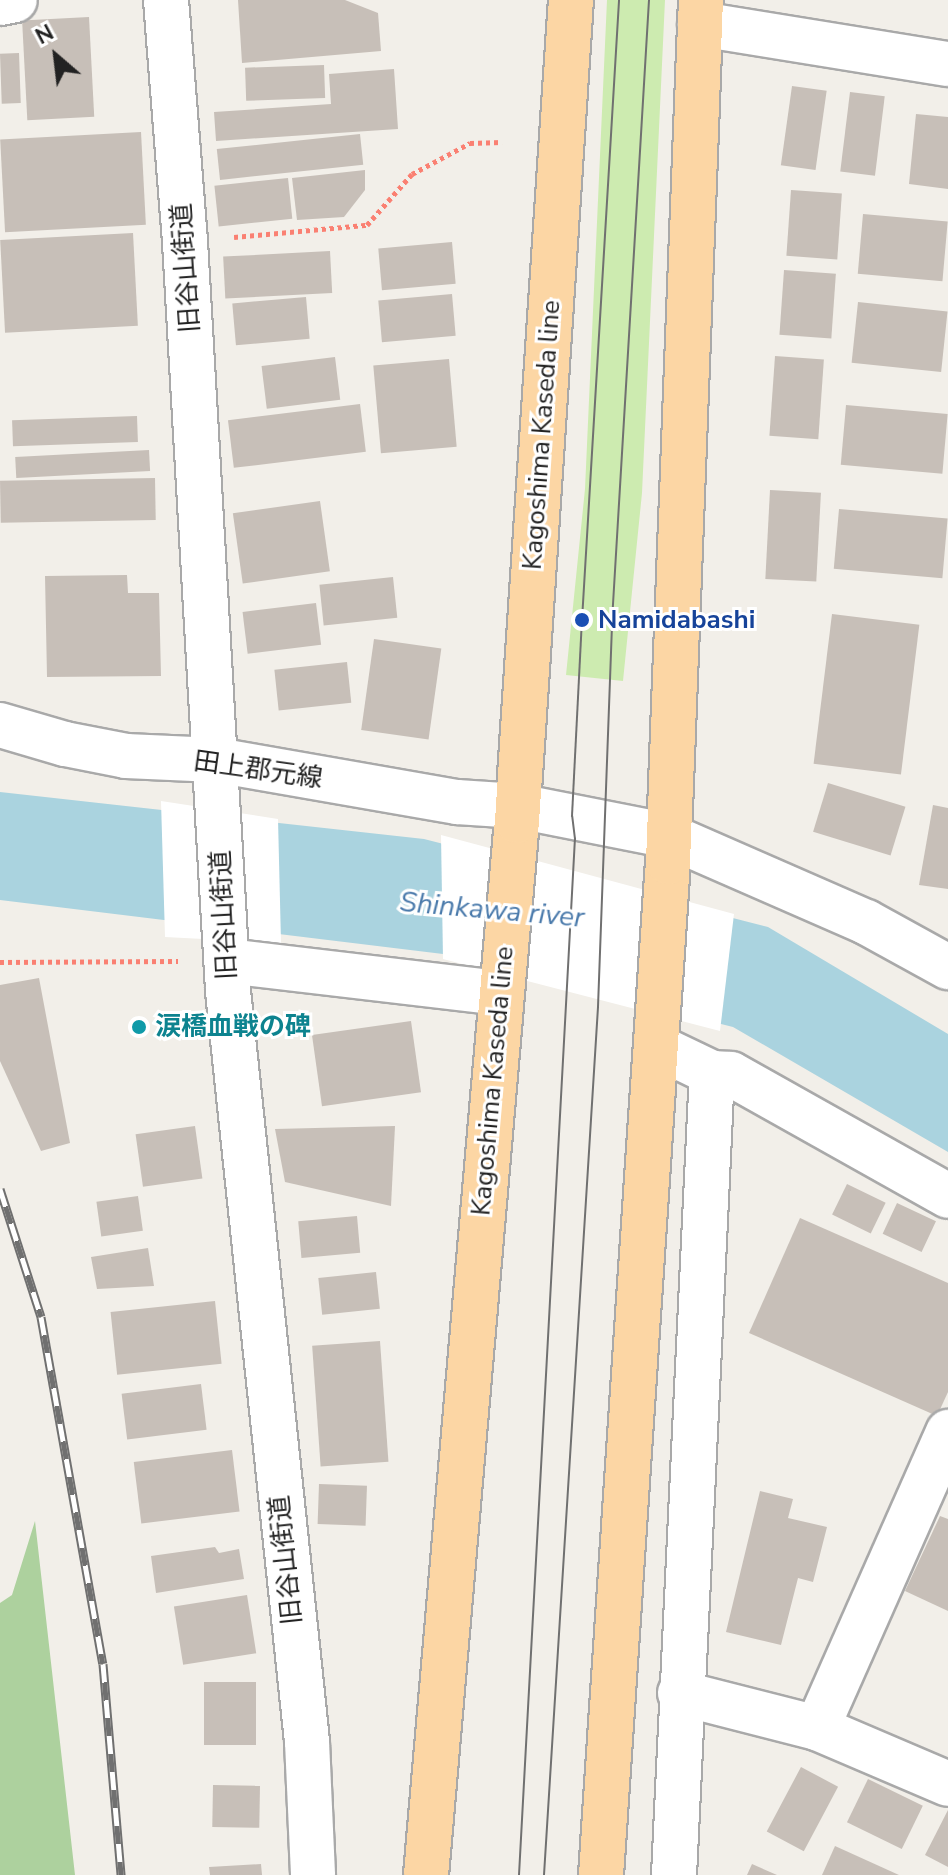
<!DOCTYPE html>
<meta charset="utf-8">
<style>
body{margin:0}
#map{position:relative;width:948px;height:1875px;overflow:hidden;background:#f2efe9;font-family:"Nunito Sans","Noto Sans JP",sans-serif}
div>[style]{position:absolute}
.grass>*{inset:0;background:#cdebb0}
.forest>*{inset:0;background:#add19e}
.water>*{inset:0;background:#aad3df}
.pier>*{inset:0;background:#fff}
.building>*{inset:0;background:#c7bfb8;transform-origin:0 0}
.path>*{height:5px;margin-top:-2.5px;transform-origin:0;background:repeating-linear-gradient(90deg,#fa8072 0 4px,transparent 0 8px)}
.roads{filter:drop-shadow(2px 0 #a9a9a9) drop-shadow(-2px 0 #a9a9a9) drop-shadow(0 2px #a9a9a9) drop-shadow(0 -2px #a9a9a9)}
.minor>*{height:44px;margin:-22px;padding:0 22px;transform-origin:22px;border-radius:22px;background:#fff}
.major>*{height:44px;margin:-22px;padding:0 22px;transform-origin:22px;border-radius:22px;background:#fcd6a4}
.tram>*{height:2px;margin:-1px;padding:0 1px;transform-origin:1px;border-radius:1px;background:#707070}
.rail>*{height:9px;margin-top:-4.5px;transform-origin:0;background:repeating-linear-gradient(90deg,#fff 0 18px,#707070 0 36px);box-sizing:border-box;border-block:2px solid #707070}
.dots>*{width:22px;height:22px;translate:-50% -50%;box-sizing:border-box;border:4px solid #fff;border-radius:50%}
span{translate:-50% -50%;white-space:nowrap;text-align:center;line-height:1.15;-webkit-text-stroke:6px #fff;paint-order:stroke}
.street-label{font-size:26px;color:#222}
.transit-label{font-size:26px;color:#164399;font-weight:700}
.left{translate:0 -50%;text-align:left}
.culture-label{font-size:26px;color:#0d838f;font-weight:700}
.water-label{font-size:28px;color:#4a7aab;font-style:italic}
.north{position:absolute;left:16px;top:16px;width:80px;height:80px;-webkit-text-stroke:6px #fff;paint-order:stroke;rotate:332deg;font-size:22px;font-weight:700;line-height:32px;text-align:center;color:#222}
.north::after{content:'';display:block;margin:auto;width:28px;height:36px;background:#222;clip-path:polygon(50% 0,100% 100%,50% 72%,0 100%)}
</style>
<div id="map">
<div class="grass">
<div style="clip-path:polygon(607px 0,665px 0,642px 493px,623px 681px,566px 675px,585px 489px)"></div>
</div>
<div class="forest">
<div style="clip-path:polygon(35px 1521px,75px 1875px,0 1875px,0 1603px,12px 1595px)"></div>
</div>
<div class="water">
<div style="clip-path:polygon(0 792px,424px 839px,768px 927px,948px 1034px,948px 1152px,733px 1027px,443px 954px,0 900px)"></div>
</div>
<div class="pier">
<div style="clip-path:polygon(161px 801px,278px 819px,281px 943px,165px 937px)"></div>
<div style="clip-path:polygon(441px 835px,734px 914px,720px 1031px,443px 959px)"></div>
</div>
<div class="building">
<div style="clip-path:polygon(238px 0,345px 0,378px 13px,381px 51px,242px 63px)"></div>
<div style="left:89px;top:17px;width:100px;height:67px;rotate:87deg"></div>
<div style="left:19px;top:53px;width:50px;height:19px;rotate:88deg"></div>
<div style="left:324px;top:65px;width:33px;height:79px;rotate:88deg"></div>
<div style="clip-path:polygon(394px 69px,398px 129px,216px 141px,214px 112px,331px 104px,329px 74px)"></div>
<div style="left:792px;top:86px;width:35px;height:80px;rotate:8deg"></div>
<div style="left:850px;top:92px;width:35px;height:80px;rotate:7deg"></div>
<div style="clip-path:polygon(916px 114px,948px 117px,948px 189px,909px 184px)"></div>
<div style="left:141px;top:132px;width:93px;height:141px;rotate:87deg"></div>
<div style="left:360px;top:134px;width:31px;height:144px;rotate:84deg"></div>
<div style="clip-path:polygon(365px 170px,365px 190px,344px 217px,297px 220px,292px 178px)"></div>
<div style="left:288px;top:178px;width:41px;height:74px;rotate:84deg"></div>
<div style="left:791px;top:190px;width:51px;height:66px;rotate:4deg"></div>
<div style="left:863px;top:214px;width:85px;height:60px;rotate:5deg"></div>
<div style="left:133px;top:233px;width:93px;height:133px;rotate:87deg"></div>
<div style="left:452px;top:242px;width:42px;height:74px;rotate:85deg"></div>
<div style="left:330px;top:251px;width:42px;height:107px;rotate:87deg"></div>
<div style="left:784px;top:270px;width:52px;height:65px;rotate:4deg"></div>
<div style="left:452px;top:294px;width:42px;height:74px;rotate:85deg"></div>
<div style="left:306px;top:297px;width:42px;height:74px;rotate:85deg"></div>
<div style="left:858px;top:302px;width:90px;height:61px;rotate:6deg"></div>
<div style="left:775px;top:356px;width:49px;height:80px;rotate:4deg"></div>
<div style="left:335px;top:357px;width:43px;height:74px;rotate:83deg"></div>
<div style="left:449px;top:359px;width:88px;height:76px;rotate:85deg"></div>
<div style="left:360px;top:404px;width:48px;height:133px;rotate:83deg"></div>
<div style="left:846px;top:405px;width:102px;height:60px;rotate:5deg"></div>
<div style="left:137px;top:416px;width:26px;height:125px;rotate:88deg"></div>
<div style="left:149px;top:450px;width:21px;height:134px;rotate:87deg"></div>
<div style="left:155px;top:478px;width:42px;height:155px;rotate:89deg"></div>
<div style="left:770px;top:490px;width:51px;height:89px;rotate:3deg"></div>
<div style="left:320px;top:501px;width:71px;height:88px;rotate:82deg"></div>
<div style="left:839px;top:509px;width:109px;height:60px;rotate:5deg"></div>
<div style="clip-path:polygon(127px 575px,128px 593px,159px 593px,161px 676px,47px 677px,45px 576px)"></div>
<div style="left:393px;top:577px;width:41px;height:74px;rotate:84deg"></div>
<div style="left:316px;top:603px;width:42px;height:74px;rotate:83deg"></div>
<div style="left:832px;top:614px;width:88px;height:151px;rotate:7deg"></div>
<div style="left:374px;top:639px;width:68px;height:92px;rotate:8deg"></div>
<div style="left:347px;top:662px;width:41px;height:73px;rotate:84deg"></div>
<div style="left:828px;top:783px;width:81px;height:51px;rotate:17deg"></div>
<div style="clip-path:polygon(933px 805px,948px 808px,948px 889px,919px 885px)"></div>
<div style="clip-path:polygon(39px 978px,70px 1143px,41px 1151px,0 1061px,0 985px)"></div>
<div style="left:411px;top:1021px;width:72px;height:100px;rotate:82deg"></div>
<div style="left:195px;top:1126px;width:53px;height:60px;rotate:82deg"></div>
<div style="clip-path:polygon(395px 1126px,391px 1206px,285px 1182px,275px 1129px)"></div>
<div style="left:847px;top:1184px;width:43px;height:34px;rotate:26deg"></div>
<div style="left:138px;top:1196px;width:35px;height:42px;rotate:82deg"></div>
<div style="left:897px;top:1203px;width:43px;height:34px;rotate:25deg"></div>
<div style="left:357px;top:1216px;width:37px;height:59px;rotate:85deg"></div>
<div style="clip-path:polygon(800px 1218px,948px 1283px,948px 1392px,937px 1416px,749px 1333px)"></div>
<div style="clip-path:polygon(148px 1248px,154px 1286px,97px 1289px,91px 1257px)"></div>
<div style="left:376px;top:1272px;width:37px;height:58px;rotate:84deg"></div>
<div style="left:215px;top:1301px;width:63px;height:105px;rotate:84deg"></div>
<div style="left:380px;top:1341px;width:121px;height:68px;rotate:86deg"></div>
<div style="left:201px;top:1384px;width:46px;height:80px;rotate:83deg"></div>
<div style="left:232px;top:1450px;width:62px;height:99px;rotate:83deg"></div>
<div style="left:319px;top:1484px;width:48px;height:40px;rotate:2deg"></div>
<div style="clip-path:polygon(760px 1491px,793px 1499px,788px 1518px,827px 1527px,813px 1582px,798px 1578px,781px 1645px,726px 1632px)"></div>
<div style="clip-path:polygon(940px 1516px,948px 1519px,948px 1611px,905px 1591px)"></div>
<div style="clip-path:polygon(215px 1547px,219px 1553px,239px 1549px,244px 1579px,156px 1593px,151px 1556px)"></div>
<div style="left:247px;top:1595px;width:59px;height:74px;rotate:81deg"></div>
<div style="left:256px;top:1682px;width:63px;height:52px;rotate:90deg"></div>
<div style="left:801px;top:1767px;width:42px;height:73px;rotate:28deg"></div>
<div style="left:868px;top:1779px;width:61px;height:48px;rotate:26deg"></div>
<div style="left:213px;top:1785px;width:47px;height:42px;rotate:1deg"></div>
<div style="clip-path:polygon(948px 1810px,948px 1867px,925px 1855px)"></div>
<div style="clip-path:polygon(835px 1846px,899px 1875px,822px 1875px)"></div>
<div style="clip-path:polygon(261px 1864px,262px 1875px,210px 1875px,209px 1867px)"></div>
<div style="clip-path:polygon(752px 1864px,777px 1875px,747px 1875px)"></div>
</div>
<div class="path">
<div style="left:234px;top:237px;width:134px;rotate:-5.2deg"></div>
<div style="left:367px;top:225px;width:68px;rotate:-48.6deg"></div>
<div style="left:412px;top:174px;width:66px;rotate:-28.1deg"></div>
<div style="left:470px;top:143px;width:32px;rotate:-2deg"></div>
<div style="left:0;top:962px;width:178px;rotate:-0.3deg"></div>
</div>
<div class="roads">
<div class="minor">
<div style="left:166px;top:0;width:243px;rotate:85.5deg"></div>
<div style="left:185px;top:242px;width:750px;rotate:86.71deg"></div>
<div style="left:228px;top:991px;width:755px;rotate:83.99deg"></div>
<div style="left:307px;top:1742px;width:133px;rotate:87.4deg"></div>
<div style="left:0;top:3px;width:15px;rotate:-11deg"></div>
<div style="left:700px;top:24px;width:251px;rotate:9.2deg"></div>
<div style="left:0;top:725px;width:68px;rotate:16.3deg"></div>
<div style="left:65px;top:744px;width:62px;rotate:11.1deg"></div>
<div style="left:126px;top:756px;width:90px;rotate:2.5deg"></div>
<div style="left:216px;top:760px;width:245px;rotate:9.9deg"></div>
<div style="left:457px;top:802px;width:61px;rotate:3.8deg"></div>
<div style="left:518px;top:806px;width:154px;rotate:11.2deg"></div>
<div style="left:669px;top:836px;width:215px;rotate:23.6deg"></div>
<div style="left:866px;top:922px;width:94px;rotate:28.8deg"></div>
<div style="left:227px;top:961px;width:276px;rotate:6.7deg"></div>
<div style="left:656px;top:1046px;width:62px;rotate:25.7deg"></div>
<div style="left:712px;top:1073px;width:19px;rotate:3deg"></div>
<div style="left:731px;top:1074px;width:249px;rotate:29.3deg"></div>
<div style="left:680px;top:1693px;width:141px;rotate:14.3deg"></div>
<div style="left:817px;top:1728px;width:142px;rotate:23.1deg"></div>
<div style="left:817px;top:1728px;width:324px;rotate:-66.1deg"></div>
<div style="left:674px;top:1875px;width:803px;rotate:-87.29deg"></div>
</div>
<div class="major">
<div style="left:426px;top:1875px;width:1058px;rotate:-85.07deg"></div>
<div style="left:517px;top:821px;width:823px;rotate:-86.24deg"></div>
<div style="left:601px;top:1875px;width:1015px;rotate:-86.22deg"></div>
<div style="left:668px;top:862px;width:863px;rotate:-87.81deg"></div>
</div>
</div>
<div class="tram">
<div style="left:519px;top:1875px;width:1038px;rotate:-86.91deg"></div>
<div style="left:575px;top:839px;width:23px;rotate:-97deg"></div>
<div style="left:572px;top:816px;width:196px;rotate:-87.1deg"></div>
<div style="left:582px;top:620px;width:621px;rotate:-86.58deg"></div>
<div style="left:544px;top:1875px;width:870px;rotate:-86.44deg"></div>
<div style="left:598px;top:1007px;width:386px;rotate:-87.9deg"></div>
<div style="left:612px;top:621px;width:622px;rotate:-86.59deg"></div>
</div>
<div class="rail">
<div style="left:0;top:1189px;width:134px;rotate:72.2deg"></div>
<div style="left:41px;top:1317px;width:352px;rotate:79.9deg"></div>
<div style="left:103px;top:1664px;width:212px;rotate:85.1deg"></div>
</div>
<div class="dots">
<div style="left:582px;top:620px;background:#1a4fb4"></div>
<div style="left:139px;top:1027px;background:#0f9aa8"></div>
</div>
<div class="street-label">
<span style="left:186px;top:268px;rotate:-94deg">旧谷山街道</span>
<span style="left:542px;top:435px;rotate:-86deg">Kagoshima Kaseda line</span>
<span style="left:258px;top:770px;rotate:8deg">田上郡元線</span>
<span style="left:224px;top:915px;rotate:-93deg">旧谷山街道</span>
<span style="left:493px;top:1081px;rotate:-85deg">Kagoshima Kaseda line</span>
<span style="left:286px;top:1560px;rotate:-96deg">旧谷山街道</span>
</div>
<div class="transit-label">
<span class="left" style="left:598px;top:620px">Namidabashi</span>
</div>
<div class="culture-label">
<span class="left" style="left:155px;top:1027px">涙橋血戦の碑</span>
</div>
<div class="water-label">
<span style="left:492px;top:910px;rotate:5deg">Shinkawa river</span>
</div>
<div class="north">N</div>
</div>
